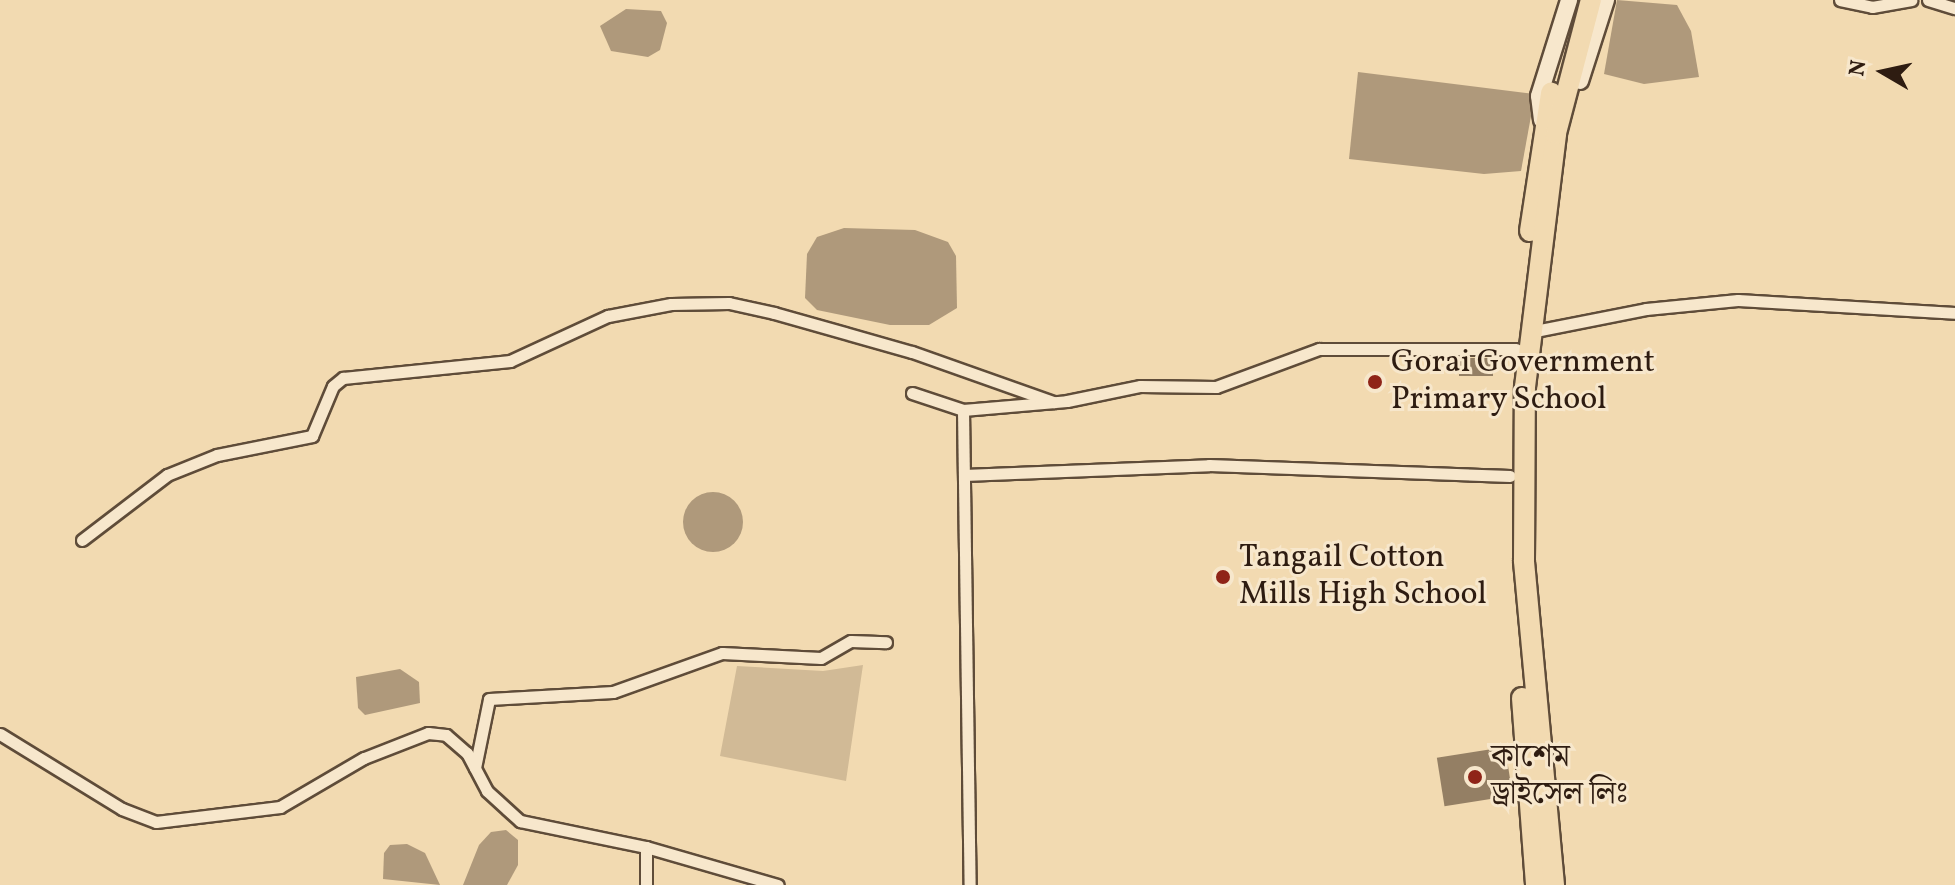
<!DOCTYPE html>
<meta charset="utf-8">
<style>
body{margin:0}
#map{position:relative;width:1955px;height:885px;overflow:hidden;background:#f2dab1;font-family:Vollkorn,"Noto Serif Bengali",serif}
div>[style]{position:absolute}
.green>*{inset:0;background:#d1ba96}
.water>*{inset:0;background:#af997b}
.round{border-radius:50%}
.building>*{inset:0;background:#947f64;transform-origin:0 0}
.roads{filter:drop-shadow(2px 0 #5f4c39) drop-shadow(-2px 0 #5f4c39) drop-shadow(0 2px #5f4c39) drop-shadow(0 -2px #5f4c39)}
.street>*{height:11px;margin:-5.5px;padding:0 5.5px;transform-origin:5.5px;border-radius:5.5px;background:#f7e7cc}
.secondary>*{height:16px;margin:-8px;padding:0 8px;transform-origin:8px;border-radius:8px;background:#f7e7cc}
.highway>*{height:20px;margin:-10px;padding:0 10px;transform-origin:10px;border-radius:10px;background:#f2dab1}
.dots>*{width:22px;height:22px;translate:-50% -50%;box-sizing:border-box;border:4px solid #f7e7cc;border-radius:50%}
span{translate:-50% -50%;white-space:nowrap;text-align:center;line-height:1.15;-webkit-text-stroke:6px #f7e7cc;paint-order:stroke}
.poi-label{font-size:32px;color:#2e1c11}
.left{translate:0 -50%;text-align:left}
.north{position:absolute;left:1843px;top:32px;width:80px;height:80px;-webkit-text-stroke:6px #f7e7cc;paint-order:stroke;rotate:279deg;font-size:22px;font-weight:700;line-height:32px;text-align:center;color:#2e1c11}
.north::after{content:'';display:block;margin:auto;width:28px;height:36px;background:#2e1c11;clip-path:polygon(50% 0,100% 100%,50% 72%,0 100%)}
</style>
<div id="map">
<div class="green">
<div style="clip-path:polygon(863px 665px,846px 781px,720px 756px,737px 666px,823px 671px)"></div>
</div>
<div class="water">
<div style="clip-path:polygon(1617px 0,1677px 5px,1691px 31px,1699px 77px,1644px 84px,1604px 74px)"></div>
<div style="clip-path:polygon(626px 9px,661px 11px,667px 23px,660px 50px,648px 57px,611px 51px,600px 26px)"></div>
<div style="clip-path:polygon(1358px 72px,1535px 94px,1521px 171px,1484px 174px,1349px 159px)"></div>
<div style="clip-path:polygon(844px 228px,915px 230px,948px 242px,956px 256px,957px 308px,929px 325px,890px 325px,817px 310px,805px 298px,807px 254px,817px 237px)"></div>
<div class="round" style="left:683px;top:492px;width:60px;height:60px"></div>
<div style="clip-path:polygon(400px 669px,419px 682px,420px 703px,365px 715px,358px 708px,356px 677px)"></div>
<div style="clip-path:polygon(506px 830px,518px 840px,518px 865px,507px 885px,463px 885px,479px 845px,491px 832px)"></div>
<div style="clip-path:polygon(407px 844px,425px 853px,440px 885px,383px 879px,384px 853px,390px 845px)"></div>
</div>
<div class="building">
<div style="left:1459px;top:358px;width:34px;height:18px"></div>
<div style="left:1505px;top:747px;width:49px;height:69px;rotate:81deg"></div>
</div>
<div class="roads">
<div class="street">
<div style="left:1840px;top:0;width:33px;rotate:12deg"></div>
<div style="left:1872px;top:7px;width:40px;rotate:-10deg"></div>
<div style="left:1928px;top:0;width:28px;rotate:17deg"></div>
<div style="left:1530px;top:332px;width:118px;rotate:-11.2deg"></div>
<div style="left:1646px;top:309px;width:92px;rotate:-5.6deg"></div>
<div style="left:1738px;top:300px;width:217px;rotate:3.4deg"></div>
<div style="left:912px;top:393px;width:54px;rotate:18.4deg"></div>
<div style="left:963px;top:410px;width:104px;rotate:-4.9deg"></div>
<div style="left:1067px;top:401px;width:75px;rotate:-11.6deg"></div>
<div style="left:1140px;top:386px;width:76px;rotate:0.8deg"></div>
<div style="left:1216px;top:387px;width:110px;rotate:-20.3deg"></div>
<div style="left:1319px;top:349px;width:197px"></div>
<div style="left:963px;top:410px;width:475px;rotate:89.2deg"></div>
<div style="left:964px;top:475px;width:245px;rotate:-2.3deg"></div>
<div style="left:1209px;top:465px;width:301px;rotate:2.1deg"></div>
<div style="left:82px;top:540px;width:107px;rotate:-37.4deg"></div>
<div style="left:167px;top:475px;width:54px;rotate:-21.8deg"></div>
<div style="left:217px;top:455px;width:97px;rotate:-11.3deg"></div>
<div style="left:312px;top:436px;width:54px;rotate:-67.2deg"></div>
<div style="left:333px;top:386px;width:13px;rotate:-39deg"></div>
<div style="left:343px;top:378px;width:168px;rotate:-5.8deg"></div>
<div style="left:510px;top:361px;width:108px;rotate:-24.7deg"></div>
<div style="left:608px;top:316px;width:64px;rotate:-10.8deg"></div>
<div style="left:671px;top:304px;width:58px;rotate:-1deg"></div>
<div style="left:729px;top:303px;width:46px;rotate:12.5deg"></div>
<div style="left:774px;top:313px;width:143px;rotate:15.8deg"></div>
<div style="left:912px;top:352px;width:150px;rotate:19.5deg"></div>
<div style="left:0;top:734px;width:143px;rotate:31.6deg"></div>
<div style="left:122px;top:809px;width:36px;rotate:21deg"></div>
<div style="left:156px;top:822px;width:125px;rotate:-6.9deg"></div>
<div style="left:280px;top:807px;width:97px;rotate:-30.3deg"></div>
<div style="left:364px;top:758px;width:69px;rotate:-21.3deg"></div>
<div style="left:428px;top:733px;width:18px;rotate:6deg"></div>
<div style="left:446px;top:735px;width:28px;rotate:41deg"></div>
<div style="left:467px;top:753px;width:43px;rotate:62.2deg"></div>
<div style="left:487px;top:791px;width:45px;rotate:42.3deg"></div>
<div style="left:520px;top:821px;width:129px;rotate:11.7deg"></div>
<div style="left:646px;top:847px;width:137px;rotate:16.1deg"></div>
<div style="left:475px;top:768px;width:70px;rotate:-78.5deg"></div>
<div style="left:489px;top:699px;width:124px;rotate:-3.2deg"></div>
<div style="left:613px;top:692px;width:116px;rotate:-19.7deg"></div>
<div style="left:722px;top:653px;width:99px;rotate:2.9deg"></div>
<div style="left:821px;top:658px;width:34px;rotate:-30deg"></div>
<div style="left:851px;top:641px;width:35px;rotate:2deg"></div>
<div style="left:646px;top:885px;width:38px;rotate:-90deg"></div>
</div>
<div class="secondary">
<div style="left:1580px;top:81px;width:85px;rotate:-72.2deg"></div>
<div style="left:1542px;top:120px;width:24px;rotate:-97deg"></div>
<div style="left:1539px;top:96px;width:101px;rotate:-72.6deg"></div>
</div>
<div class="highway">
<div style="left:1530px;top:231px;width:140px;rotate:-81.3deg"></div>
<div style="left:1522px;top:698px;width:188px;rotate:85.7deg"></div>
<div style="left:1554px;top:885px;width:326px;rotate:-95.3deg"></div>
<div style="left:1524px;top:560px;width:173px;rotate:-89.7deg"></div>
<div style="left:1525px;top:387px;width:256px;rotate:-83deg"></div>
<div style="left:1556px;top:133px;width:138px;rotate:-75.3deg"></div>
</div>
</div>
<div class="dots">
<div style="left:1375px;top:382px;background:#8f2418"></div>
<div style="left:1223px;top:577px;background:#8f2418"></div>
<div style="left:1475px;top:777px;background:#8f2418"></div>
</div>
<div class="poi-label">
<span class="left" style="left:1391px;top:382px">Gorai Government<br>Primary School</span>
<span class="left" style="left:1239px;top:577px">Tangail Cotton<br>Mills High School</span>
<span class="left" style="left:1491px;top:777px">কাশেম<br>ড্রাইসেল লিঃ</span>
</div>
<div class="north">N</div>
</div>
